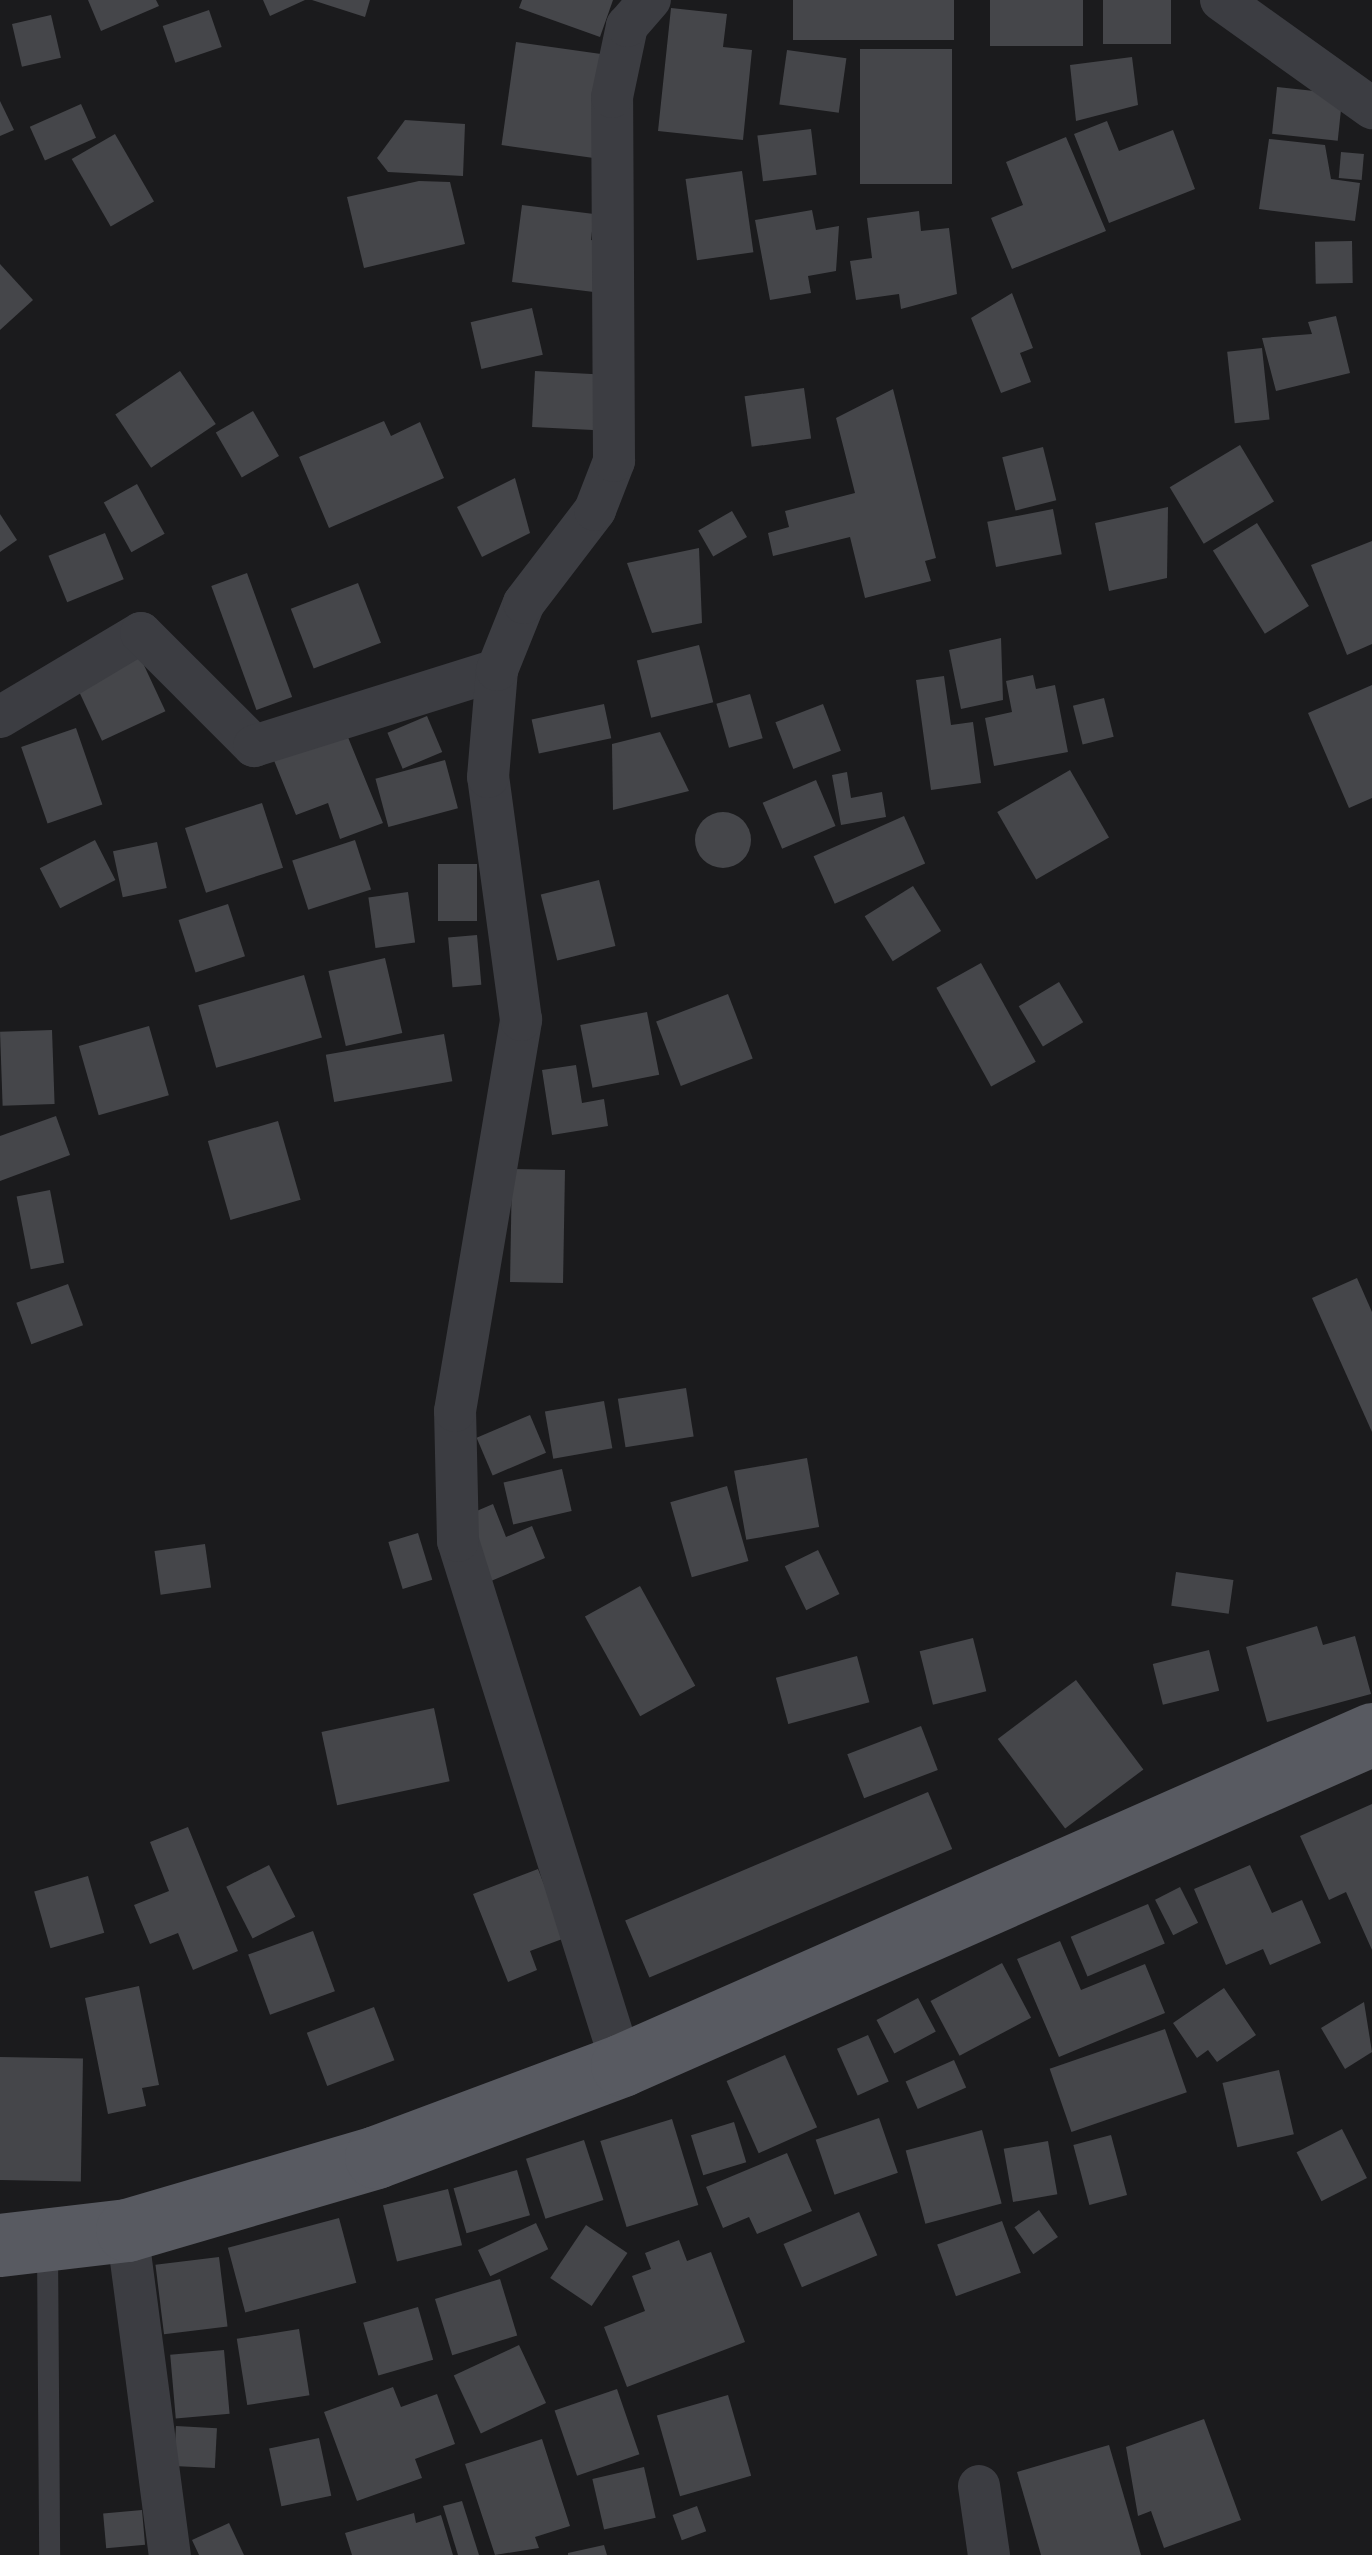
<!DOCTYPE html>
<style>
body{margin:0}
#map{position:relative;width:1372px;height:2555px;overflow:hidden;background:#1b1b1d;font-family:"Golos Text",sans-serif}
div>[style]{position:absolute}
.building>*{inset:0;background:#45464a;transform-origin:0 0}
.round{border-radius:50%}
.service>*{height:21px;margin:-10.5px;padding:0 10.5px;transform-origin:10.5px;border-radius:10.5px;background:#3c3d42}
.minor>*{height:42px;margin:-21px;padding:0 21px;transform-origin:21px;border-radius:21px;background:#3c3d42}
.primary>*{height:63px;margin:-31.5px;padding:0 31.5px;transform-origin:31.5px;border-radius:31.5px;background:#585a61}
span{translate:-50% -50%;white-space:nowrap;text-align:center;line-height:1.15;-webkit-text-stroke:10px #161618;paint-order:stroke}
</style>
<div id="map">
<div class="building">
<div style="clip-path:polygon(88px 0,156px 0,159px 6px,101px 31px)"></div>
<div style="clip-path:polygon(263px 0,305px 0,270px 16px)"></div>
<div style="clip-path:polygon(312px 0,370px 0,365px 17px)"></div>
<div style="clip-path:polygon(522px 0,613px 0,600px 37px,519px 8px)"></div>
<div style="left:793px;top:0;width:161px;height:40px"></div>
<div style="left:990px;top:0;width:93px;height:46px"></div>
<div style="left:1103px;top:0;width:68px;height:44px"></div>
<div style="clip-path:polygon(671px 8px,727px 14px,723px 47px,752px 50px,743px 140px,658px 131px)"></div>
<div style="left:209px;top:10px;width:39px;height:49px;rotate:71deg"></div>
<div style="left:51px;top:15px;width:44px;height:40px;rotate:77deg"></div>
<div style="left:516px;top:42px;width:93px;height:104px;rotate:8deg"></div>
<div style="left:952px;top:49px;width:135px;height:92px;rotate:90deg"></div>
<div style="left:787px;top:50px;width:60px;height:55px;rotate:8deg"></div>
<div style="clip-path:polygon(1132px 57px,1138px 105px,1076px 121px,1070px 65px)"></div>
<div style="left:1277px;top:87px;width:66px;height:47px;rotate:6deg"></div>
<div style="clip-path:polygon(0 101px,14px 130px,0 136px)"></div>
<div style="left:81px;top:104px;width:37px;height:56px;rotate:66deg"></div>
<div style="clip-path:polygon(405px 120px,465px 124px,463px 176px,388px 172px,377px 158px)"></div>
<div style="clip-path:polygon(1107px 121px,1119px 151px,1173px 130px,1195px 189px,1109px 223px,1074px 134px)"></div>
<div style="left:811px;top:129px;width:46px;height:54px;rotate:83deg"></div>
<div style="left:115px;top:134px;width:78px;height:50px;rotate:60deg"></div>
<div style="clip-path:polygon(1066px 137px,1106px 231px,1012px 269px,991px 218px,1023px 205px,1006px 162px)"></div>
<div style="clip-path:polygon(1269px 139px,1325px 145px,1331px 179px,1360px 183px,1355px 221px,1259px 209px)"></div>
<div style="left:1341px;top:152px;width:23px;height:26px;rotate:5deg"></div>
<div style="left:742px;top:171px;width:82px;height:57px;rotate:82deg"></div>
<div style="clip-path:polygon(419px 181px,450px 182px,465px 244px,364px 268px,347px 197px)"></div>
<div style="clip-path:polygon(522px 205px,594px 214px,591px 240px,610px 242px,602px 293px,512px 282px)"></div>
<div style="clip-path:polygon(812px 210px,816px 230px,839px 226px,836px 271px,808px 276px,811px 293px,770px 300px,755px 220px)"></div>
<div style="clip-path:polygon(919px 211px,921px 231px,949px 228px,957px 294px,901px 309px,899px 294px,856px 300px,850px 261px,872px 258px,867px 218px)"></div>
<div style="left:1352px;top:241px;width:42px;height:37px;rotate:89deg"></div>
<div style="clip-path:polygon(0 264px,33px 300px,0 330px)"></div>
<div style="clip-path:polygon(1012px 293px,1033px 348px,1020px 353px,1031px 382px,1001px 393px,971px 318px)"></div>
<div style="left:532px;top:308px;width:48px;height:63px;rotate:77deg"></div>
<div style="clip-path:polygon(1336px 316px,1350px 373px,1276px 391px,1262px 338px,1312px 334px,1308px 322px)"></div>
<div style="left:1262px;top:348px;width:72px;height:35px;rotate:84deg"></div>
<div style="left:180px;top:371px;width:64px;height:78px;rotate:56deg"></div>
<div style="left:535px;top:371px;width:61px;height:56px;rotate:3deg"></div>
<div style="left:804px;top:388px;width:51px;height:60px;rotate:82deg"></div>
<div style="clip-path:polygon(893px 389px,936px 558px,925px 561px,931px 581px,865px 598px,850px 537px,773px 556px,768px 533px,789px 527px,785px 511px,855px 493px,836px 418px)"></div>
<div style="left:253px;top:411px;width:52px;height:43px;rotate:60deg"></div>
<div style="clip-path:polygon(384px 421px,391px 436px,420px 422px,444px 478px,329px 528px,299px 457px)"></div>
<div style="left:1240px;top:445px;width:66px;height:82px;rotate:59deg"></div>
<div style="left:1043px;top:447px;width:55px;height:42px;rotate:76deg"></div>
<div style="clip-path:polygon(515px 478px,530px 533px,482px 557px,457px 507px)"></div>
<div style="left:137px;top:484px;width:57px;height:38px;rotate:61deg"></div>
<div style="clip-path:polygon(1168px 507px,1167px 578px,1109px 591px,1095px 523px)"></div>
<div style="left:1053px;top:509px;width:46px;height:67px;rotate:79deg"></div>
<div style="left:732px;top:511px;width:30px;height:39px;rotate:60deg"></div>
<div style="clip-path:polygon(0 514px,17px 540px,0 552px)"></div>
<div style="left:1257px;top:523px;width:98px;height:52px;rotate:58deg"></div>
<div style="left:105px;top:533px;width:50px;height:61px;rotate:68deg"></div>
<div style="clip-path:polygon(1372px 541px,1372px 644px,1347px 655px,1311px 565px)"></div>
<div style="clip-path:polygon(699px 548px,702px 623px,652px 633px,627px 563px)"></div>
<div style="left:247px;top:573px;width:132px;height:38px;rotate:70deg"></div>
<div style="left:358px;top:583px;width:64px;height:72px;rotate:69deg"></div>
<div style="clip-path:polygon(1001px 638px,1003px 700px,961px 709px,949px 650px)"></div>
<div style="left:699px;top:645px;width:59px;height:64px;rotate:76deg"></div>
<div style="left:135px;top:646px;width:72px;height:70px;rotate:65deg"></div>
<div style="clip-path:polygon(1033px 675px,1036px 689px,1055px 685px,1068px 752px,994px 766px,985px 718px,1012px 712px,1006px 681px)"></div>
<div style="clip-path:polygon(944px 676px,951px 725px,973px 722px,981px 783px,931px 790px,916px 680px)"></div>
<div style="clip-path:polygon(1372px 685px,1372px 798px,1349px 808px,1308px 713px)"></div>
<div style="left:750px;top:694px;width:46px;height:35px;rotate:74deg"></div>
<div style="left:1104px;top:698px;width:40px;height:32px;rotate:76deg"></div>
<div style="left:604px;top:704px;width:35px;height:74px;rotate:78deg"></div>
<div style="left:823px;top:704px;width:50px;height:51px;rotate:69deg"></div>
<div style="left:427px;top:716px;width:39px;height:43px;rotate:67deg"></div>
<div style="clip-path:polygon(343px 725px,383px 823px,340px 839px,328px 803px,296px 815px,271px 753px)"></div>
<div style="left:76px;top:728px;width:81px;height:58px;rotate:71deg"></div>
<div style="clip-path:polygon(660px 732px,689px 791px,613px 810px,612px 744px)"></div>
<div style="left:445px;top:760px;width:50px;height:72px;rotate:75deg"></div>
<div style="left:1070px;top:770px;width:78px;height:84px;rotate:60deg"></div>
<div style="clip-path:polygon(847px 772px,851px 798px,882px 792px,886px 817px,841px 825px,832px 775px)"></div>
<div style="left:816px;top:780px;width:50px;height:58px;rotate:67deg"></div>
<div style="left:262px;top:803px;width:68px;height:81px;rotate:72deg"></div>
<div class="round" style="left:695px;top:812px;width:56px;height:56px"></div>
<div style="left:904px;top:816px;width:52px;height:99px;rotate:66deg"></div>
<div style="left:95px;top:840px;width:45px;height:62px;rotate:63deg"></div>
<div style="left:355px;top:840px;width:52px;height:66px;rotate:72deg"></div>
<div style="left:157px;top:842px;width:47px;height:45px;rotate:78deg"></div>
<div style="left:438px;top:864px;width:39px;height:57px"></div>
<div style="left:599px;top:880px;width:68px;height:60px;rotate:76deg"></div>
<div style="left:913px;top:886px;width:53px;height:57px;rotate:58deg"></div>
<div style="left:408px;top:892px;width:51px;height:40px;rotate:82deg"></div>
<div style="left:228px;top:904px;width:55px;height:52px;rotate:72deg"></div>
<div style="left:477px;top:935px;width:50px;height:29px;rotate:85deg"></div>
<div style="left:385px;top:958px;width:77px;height:58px;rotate:77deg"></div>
<div style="left:981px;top:963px;width:113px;height:51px;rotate:61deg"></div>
<div style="left:304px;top:975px;width:65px;height:110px;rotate:74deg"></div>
<div style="left:1059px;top:982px;width:47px;height:47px;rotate:59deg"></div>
<div style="left:728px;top:994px;width:69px;height:77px;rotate:69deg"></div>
<div style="left:647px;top:1012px;width:64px;height:68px;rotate:79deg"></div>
<div style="left:149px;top:1026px;width:72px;height:73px;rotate:74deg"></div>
<div style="left:52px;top:1030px;width:74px;height:52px;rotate:88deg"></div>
<div style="left:444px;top:1034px;width:48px;height:120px;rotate:80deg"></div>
<div style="clip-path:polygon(576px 1065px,582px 1103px,604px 1099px,608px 1126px,552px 1135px,542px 1070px)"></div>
<div style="clip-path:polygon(56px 1116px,70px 1155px,0 1181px,0 1136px)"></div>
<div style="left:278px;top:1121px;width:82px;height:73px;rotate:74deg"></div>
<div style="left:512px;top:1169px;width:53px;height:113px;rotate:1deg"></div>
<div style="left:50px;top:1190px;width:74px;height:34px;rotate:79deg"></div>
<div style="clip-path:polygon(1357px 1278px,1372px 1312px,1372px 1432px,1312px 1298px)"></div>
<div style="left:68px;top:1284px;width:44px;height:55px;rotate:70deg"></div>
<div style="left:686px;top:1388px;width:49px;height:69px;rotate:81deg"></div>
<div style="left:604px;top:1401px;width:48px;height:60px;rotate:80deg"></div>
<div style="left:530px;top:1415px;width:41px;height:58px;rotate:67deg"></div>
<div style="left:807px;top:1458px;width:70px;height:74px;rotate:80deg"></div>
<div style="left:562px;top:1469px;width:43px;height:60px;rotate:77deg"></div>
<div style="left:727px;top:1486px;width:78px;height:59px;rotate:74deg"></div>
<div style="clip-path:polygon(493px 1504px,506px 1537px,532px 1526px,545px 1558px,491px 1581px,465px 1516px)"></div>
<div style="left:418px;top:1533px;width:49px;height:31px;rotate:73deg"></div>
<div style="left:205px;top:1544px;width:44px;height:51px;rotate:82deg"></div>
<div style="left:818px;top:1550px;width:49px;height:37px;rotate:64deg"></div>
<div style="left:1176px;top:1572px;width:58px;height:34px;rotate:8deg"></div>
<div style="left:640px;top:1586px;width:114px;height:63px;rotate:61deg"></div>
<div style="clip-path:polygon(1317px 1626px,1323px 1645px,1355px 1636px,1371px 1694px,1267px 1722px,1246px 1647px)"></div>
<div style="left:973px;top:1638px;width:55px;height:55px;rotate:76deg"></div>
<div style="left:1209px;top:1650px;width:42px;height:58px;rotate:76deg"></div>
<div style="left:857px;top:1656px;width:48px;height:84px;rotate:75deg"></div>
<div style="left:1076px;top:1680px;width:112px;height:98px;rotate:53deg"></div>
<div style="left:434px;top:1708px;width:75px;height:115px;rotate:78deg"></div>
<div style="left:921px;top:1726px;width:47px;height:79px;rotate:69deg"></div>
<div style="left:928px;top:1792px;width:62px;height:329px;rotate:67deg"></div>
<div style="clip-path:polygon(1372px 1804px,1372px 1950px,1346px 1892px,1329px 1900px,1300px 1836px)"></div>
<div style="clip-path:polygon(188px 1827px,238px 1951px,193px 1970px,178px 1933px,150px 1944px,134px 1905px,169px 1891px,150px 1842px)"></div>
<div style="left:269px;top:1865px;width:58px;height:48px;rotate:63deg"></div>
<div style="clip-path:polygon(1250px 1865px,1272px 1913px,1302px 1900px,1321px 1943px,1270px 1965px,1263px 1949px,1226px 1965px,1194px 1889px)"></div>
<div style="clip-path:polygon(538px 1869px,565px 1938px,530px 1951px,537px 1970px,508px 1982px,473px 1894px)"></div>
<div style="left:88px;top:1876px;width:59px;height:56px;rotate:74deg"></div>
<div style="left:1180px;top:1887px;width:40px;height:28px;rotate:63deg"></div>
<div style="left:1148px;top:1904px;width:43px;height:84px;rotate:67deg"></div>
<div style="left:313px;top:1931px;width:64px;height:69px;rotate:70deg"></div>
<div style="clip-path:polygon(1060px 1941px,1081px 1990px,1145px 1964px,1165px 2013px,1059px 2057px,1017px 1959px)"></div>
<div style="left:1002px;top:1963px;width:62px;height:81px;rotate:62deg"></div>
<div style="clip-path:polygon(139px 1986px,159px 2085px,142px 2088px,146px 2106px,108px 2114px,85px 1998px)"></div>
<div style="clip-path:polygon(1224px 1988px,1256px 2035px,1217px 2062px,1208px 2050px,1197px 2058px,1173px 2023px)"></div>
<div style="left:918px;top:1998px;width:38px;height:47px;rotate:62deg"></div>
<div style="clip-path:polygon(1364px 2002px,1372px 2052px,1345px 2069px,1321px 2028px)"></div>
<div style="left:374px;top:2007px;width:57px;height:72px;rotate:69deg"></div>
<div style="left:1165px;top:2029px;width:67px;height:122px;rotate:71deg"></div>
<div style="left:868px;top:2035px;width:51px;height:34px;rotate:66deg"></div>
<div style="left:785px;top:2055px;width:79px;height:64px;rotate:66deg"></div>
<div style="left:0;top:2057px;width:83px;height:123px;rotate:1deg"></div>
<div style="left:954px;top:2060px;width:30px;height:53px;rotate:66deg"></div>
<div style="left:1279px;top:2070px;width:66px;height:58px;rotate:77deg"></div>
<div style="left:879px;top:2118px;width:58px;height:67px;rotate:71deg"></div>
<div style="left:672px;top:2119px;width:90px;height:75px;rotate:73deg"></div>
<div style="left:734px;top:2122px;width:42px;height:45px;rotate:73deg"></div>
<div style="left:1342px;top:2129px;width:55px;height:51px;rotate:63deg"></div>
<div style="left:982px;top:2130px;width:76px;height:79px;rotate:75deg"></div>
<div style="left:1111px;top:2135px;width:62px;height:39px;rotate:75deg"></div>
<div style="left:584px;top:2140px;width:63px;height:61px;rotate:72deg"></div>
<div style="left:1048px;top:2141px;width:54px;height:45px;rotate:80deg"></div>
<div style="clip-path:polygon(787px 2153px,812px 2211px,757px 2234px,749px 2217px,723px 2228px,706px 2187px)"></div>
<div style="left:517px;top:2170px;width:47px;height:66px;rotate:74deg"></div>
<div style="left:448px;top:2189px;width:58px;height:67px;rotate:76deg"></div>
<div style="left:1039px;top:2210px;width:33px;height:30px;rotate:55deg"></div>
<div style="left:859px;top:2212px;width:47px;height:82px;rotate:67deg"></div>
<div style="left:339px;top:2218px;width:67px;height:115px;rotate:75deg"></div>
<div style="left:1002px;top:2221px;width:55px;height:69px;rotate:70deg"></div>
<div style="left:536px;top:2223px;width:29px;height:64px;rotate:65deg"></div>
<div style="left:586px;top:2225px;width:50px;height:64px;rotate:34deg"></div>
<div style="clip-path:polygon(679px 2240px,687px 2261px,711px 2252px,745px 2342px,627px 2387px,604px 2327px,645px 2311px,632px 2276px,651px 2269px,645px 2253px)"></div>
<div style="left:219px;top:2257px;width:70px;height:64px;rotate:83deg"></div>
<div style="left:500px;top:2279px;width:59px;height:68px;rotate:73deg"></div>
<div style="left:418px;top:2307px;width:55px;height:57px;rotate:74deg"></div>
<div style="left:299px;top:2329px;width:67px;height:63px;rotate:81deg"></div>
<div style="left:519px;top:2345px;width:64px;height:72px;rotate:65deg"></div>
<div style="left:224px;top:2350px;width:64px;height:54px;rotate:85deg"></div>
<div style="clip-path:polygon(393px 2387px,401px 2407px,437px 2394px,455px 2444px,415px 2459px,422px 2478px,357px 2501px,324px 2412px)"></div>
<div style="left:617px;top:2389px;width:69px;height:66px;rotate:71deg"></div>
<div style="left:728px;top:2395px;width:84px;height:74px;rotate:74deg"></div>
<div style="clip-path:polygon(1204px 2419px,1241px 2520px,1164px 2548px,1151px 2511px,1138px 2516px,1126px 2447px)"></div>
<div style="left:176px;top:2426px;width:41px;height:40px;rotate:3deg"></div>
<div style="left:319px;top:2438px;width:59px;height:51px;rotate:78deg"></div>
<div style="clip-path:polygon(542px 2439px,570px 2526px,535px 2537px,539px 2548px,495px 2555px,465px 2464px)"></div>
<div style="clip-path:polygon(1109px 2445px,1141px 2555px,1041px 2555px,1017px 2472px)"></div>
<div style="left:644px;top:2467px;width:52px;height:53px;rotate:77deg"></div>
<div style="clip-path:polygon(462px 2501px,479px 2555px,458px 2555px,443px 2506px)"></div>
<div style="left:697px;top:2506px;width:27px;height:26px;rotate:70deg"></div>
<div style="left:142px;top:2510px;width:35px;height:39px;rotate:85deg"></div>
<div style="clip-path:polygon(414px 2513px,416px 2523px,441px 2515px,453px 2555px,352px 2555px,345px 2533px)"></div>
<div style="clip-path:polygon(229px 2523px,244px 2555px,199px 2555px,192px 2540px)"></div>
<div style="clip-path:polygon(604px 2545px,607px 2555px,568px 2555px,568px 2553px)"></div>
</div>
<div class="service">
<div style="left:47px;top:2246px;width:309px;rotate:89.6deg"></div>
</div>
<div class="minor">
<div style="left:1221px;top:0;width:186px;rotate:35.6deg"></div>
<div style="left:0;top:717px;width:164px;rotate:-30.8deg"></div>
<div style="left:141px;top:633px;width:160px;rotate:45deg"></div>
<div style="left:254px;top:746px;width:255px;rotate:-17.4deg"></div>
<div style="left:622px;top:2065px;width:549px;rotate:-107.38deg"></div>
<div style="left:458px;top:1541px;width:130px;rotate:-91.3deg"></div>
<div style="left:455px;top:1411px;width:397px;rotate:-80.4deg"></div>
<div style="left:521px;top:1020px;width:245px;rotate:-97.7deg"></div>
<div style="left:488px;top:777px;width:107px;rotate:-85.2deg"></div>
<div style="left:497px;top:670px;width:72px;rotate:-68.1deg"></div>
<div style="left:524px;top:603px;width:117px;rotate:-52.6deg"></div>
<div style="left:595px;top:510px;width:53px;rotate:-68.8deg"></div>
<div style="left:614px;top:461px;width:364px;rotate:-90.3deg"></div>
<div style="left:612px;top:97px;width:73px;rotate:-78.1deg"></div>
<div style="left:627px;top:26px;width:35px;rotate:-49deg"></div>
<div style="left:127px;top:2230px;width:328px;rotate:82.5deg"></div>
<div style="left:979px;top:2486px;width:70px;rotate:81.8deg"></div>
</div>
<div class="primary">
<div style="left:0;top:2245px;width:128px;rotate:-6.7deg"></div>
<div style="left:127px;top:2230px;width:259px;rotate:-16.3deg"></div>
<div style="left:376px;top:2157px;width:263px;rotate:-20.5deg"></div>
<div style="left:622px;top:2065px;width:820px;rotate:-23.81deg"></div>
</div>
</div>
